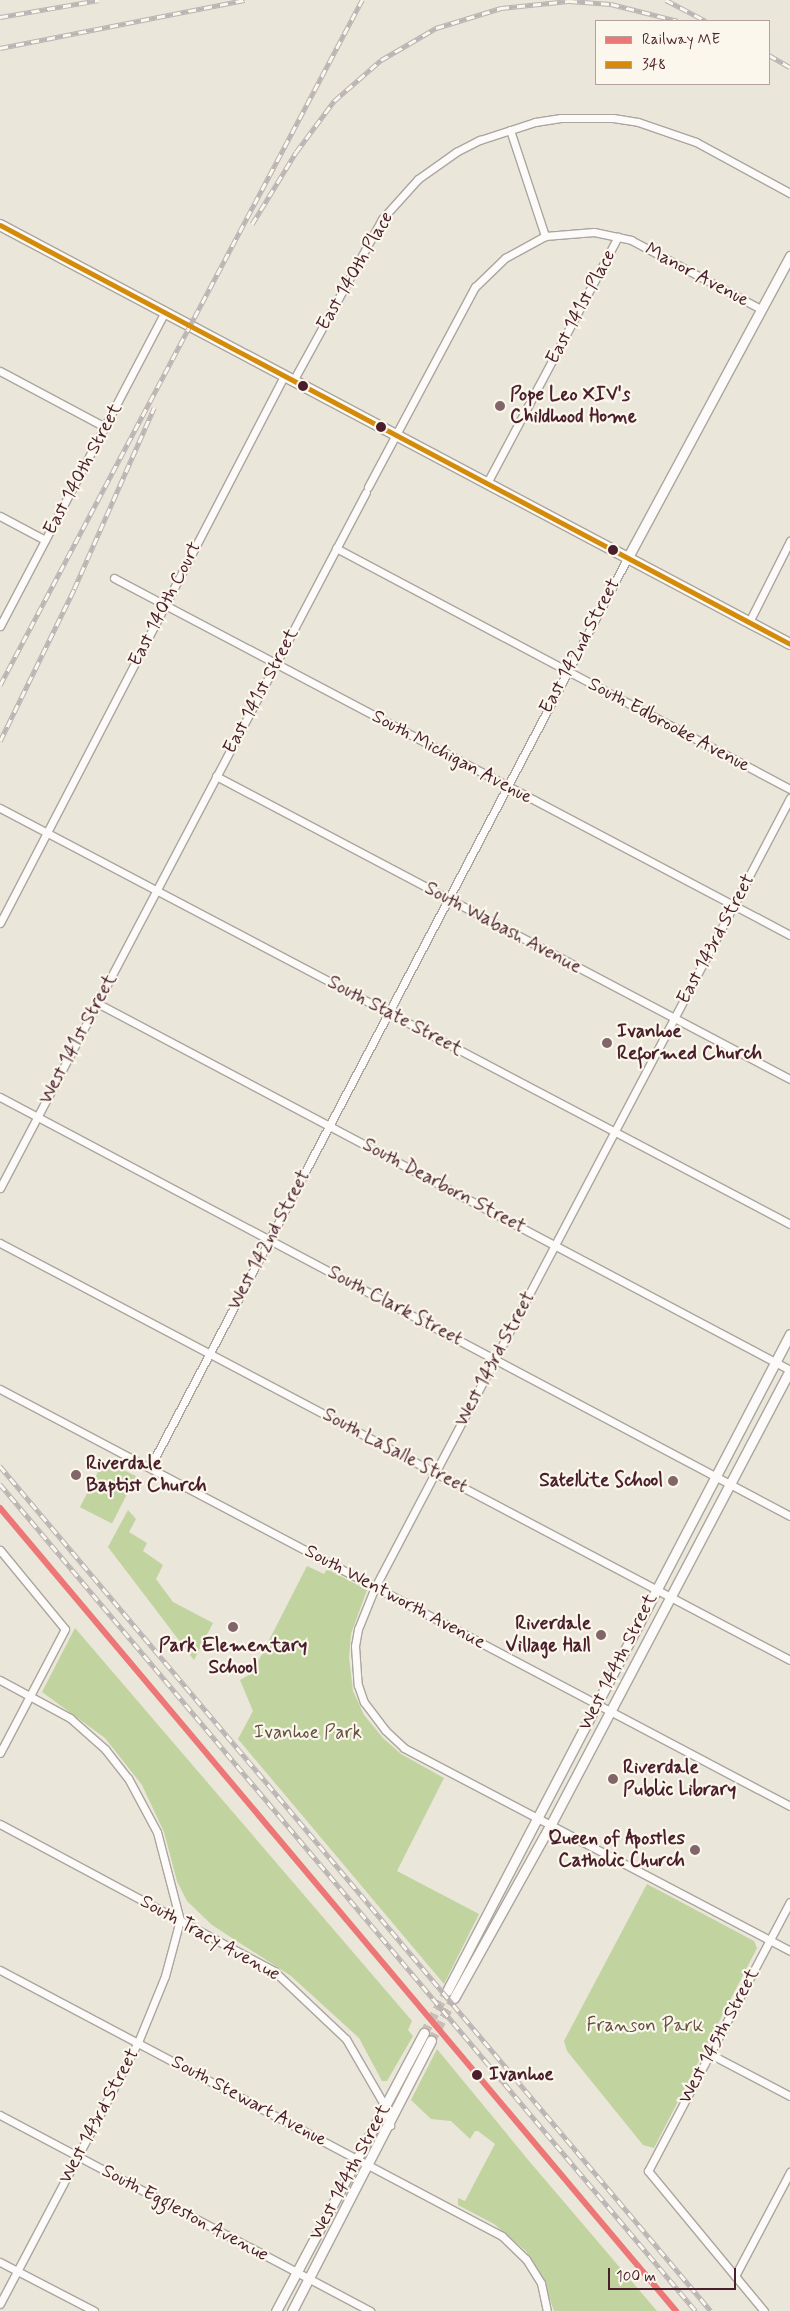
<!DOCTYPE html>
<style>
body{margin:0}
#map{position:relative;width:790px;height:2311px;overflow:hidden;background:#eae6d9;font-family:Mynerve,sans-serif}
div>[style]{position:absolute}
.green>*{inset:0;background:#c1d39f;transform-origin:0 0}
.tertiary-tunnel>*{height:9px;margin-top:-4.5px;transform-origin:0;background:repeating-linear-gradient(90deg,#cabeb6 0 9px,transparent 0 13.5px)}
.roads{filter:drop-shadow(1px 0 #aca59f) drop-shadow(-1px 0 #aca59f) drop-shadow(0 1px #aca59f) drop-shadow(0 -1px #aca59f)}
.minor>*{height:7px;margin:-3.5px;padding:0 3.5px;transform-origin:3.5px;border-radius:3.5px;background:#fcfbf9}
.tertiary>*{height:9px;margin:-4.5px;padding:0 4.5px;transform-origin:4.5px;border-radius:4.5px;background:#fcfbf9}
.secondary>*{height:10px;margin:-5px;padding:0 5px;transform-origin:5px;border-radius:5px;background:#fcfbf9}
.rail>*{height:4.5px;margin-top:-2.25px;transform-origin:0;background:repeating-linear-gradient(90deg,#fbf7ec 0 8px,#bab4b4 0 16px);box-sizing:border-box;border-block:1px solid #bab4b4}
.bus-1>*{height:5px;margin:-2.5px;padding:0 2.5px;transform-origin:2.5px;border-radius:2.5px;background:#d48b09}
.rail-1>*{height:6px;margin:-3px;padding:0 3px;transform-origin:3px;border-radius:3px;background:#ed7677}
.dots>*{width:14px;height:14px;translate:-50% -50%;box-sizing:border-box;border:2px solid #fbf7ec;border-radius:50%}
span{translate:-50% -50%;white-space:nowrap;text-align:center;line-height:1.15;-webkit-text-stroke:4.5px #fbf7ec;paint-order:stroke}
.street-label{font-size:19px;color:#4a1f2b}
.poi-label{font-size:19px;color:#4a1f2b;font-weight:700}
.left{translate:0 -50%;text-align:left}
.right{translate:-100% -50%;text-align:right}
.park-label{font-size:19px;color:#64513f}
.stop-label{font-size:19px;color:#4a1f2b;font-weight:700}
.legend{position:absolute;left:595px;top:20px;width:175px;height:65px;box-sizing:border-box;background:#fbf7ec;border:1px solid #b4a19f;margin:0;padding:6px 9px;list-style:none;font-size:15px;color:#4a1f2b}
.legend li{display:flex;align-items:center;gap:10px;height:25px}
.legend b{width:25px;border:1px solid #b4a19f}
.scale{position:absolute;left:608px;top:2268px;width:128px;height:22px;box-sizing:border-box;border:2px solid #4a1f2b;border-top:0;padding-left:6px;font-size:15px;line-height:18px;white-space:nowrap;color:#4a1f2b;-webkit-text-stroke:4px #fbf7ec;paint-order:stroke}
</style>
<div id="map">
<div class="green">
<div style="left:104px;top:1460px;width:36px;height:53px;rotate:27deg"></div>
<div style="clip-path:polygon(128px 1510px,136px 1519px,129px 1532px,147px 1543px,143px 1551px,163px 1565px,156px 1579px,173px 1602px,213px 1623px,194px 1660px,108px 1547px)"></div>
<div style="clip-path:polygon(307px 1566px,324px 1574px,327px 1569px,367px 1590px,351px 1634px,349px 1658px,353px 1691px,364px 1715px,383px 1738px,401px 1754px,444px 1778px,397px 1871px,479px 1914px,444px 1984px,238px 1739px,253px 1711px,240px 1680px,249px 1675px,261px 1656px)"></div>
<div style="clip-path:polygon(75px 1628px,412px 2021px,408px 2030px,413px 2036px,387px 2081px,382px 2081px,359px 2038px,291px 1976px,212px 1925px,187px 1901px,177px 1881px,164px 1832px,142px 1785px,105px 1738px,42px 1692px)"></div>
<div style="clip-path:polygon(647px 1884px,754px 1941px,757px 1948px,654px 2148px,643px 2145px,567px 2051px,564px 2041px)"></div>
<div style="clip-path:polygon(437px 2049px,529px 2161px,657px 2311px,554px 2311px,542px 2277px,526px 2251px,494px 2224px,458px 2205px,458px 2198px,465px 2201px,495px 2144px,478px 2131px,475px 2131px,470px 2139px,451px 2121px,431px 2119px,411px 2100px)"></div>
</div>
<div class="tertiary-tunnel">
<div style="left:424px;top:2033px;width:48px;rotate:-61.3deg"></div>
<div style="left:431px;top:2041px;width:49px;rotate:-61.9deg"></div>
</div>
<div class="roads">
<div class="minor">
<div style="left:510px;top:130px;width:112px;rotate:71.7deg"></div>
<div style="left:0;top:371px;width:119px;rotate:28.1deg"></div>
<div style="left:293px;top:381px;width:185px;rotate:-61.2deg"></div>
<div style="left:382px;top:219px;width:54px;rotate:-48deg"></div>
<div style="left:418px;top:179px;width:47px;rotate:-35.4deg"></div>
<div style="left:456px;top:152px;width:27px;rotate:-27deg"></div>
<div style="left:480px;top:140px;width:58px;rotate:-18.1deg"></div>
<div style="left:535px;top:122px;width:26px;rotate:-9deg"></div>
<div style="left:561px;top:118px;width:52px"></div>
<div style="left:613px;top:118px;width:25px;rotate:9deg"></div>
<div style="left:638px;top:122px;width:61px;rotate:19deg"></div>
<div style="left:696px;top:142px;width:107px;rotate:28.5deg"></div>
<div style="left:487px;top:483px;width:279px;rotate:-62deg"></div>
<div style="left:368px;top:487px;width:227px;rotate:-61.9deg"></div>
<div style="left:475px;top:287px;width:42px;rotate:-44deg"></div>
<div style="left:505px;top:258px;width:46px;rotate:-28.8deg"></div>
<div style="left:545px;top:236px;width:49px;rotate:-4.7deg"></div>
<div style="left:594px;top:232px;width:38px;rotate:12deg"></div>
<div style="left:631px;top:240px;width:147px;rotate:28deg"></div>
<div style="left:0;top:516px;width:51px;rotate:28.1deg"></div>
<div style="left:336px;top:548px;width:514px;rotate:27.96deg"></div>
<div style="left:114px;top:578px;width:764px;rotate:27.84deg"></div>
<div style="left:749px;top:622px;width:91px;rotate:-63.2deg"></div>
<div style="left:0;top:626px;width:353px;rotate:-62.3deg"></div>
<div style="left:216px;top:776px;width:649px;rotate:27.83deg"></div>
<div style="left:790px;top:798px;width:891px;rotate:117.74deg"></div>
<div style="left:375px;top:1587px;width:45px;rotate:112deg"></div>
<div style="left:358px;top:1629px;width:17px;rotate:100deg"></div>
<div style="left:355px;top:1646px;width:39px;rotate:86deg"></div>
<div style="left:358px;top:1685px;width:18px;rotate:71deg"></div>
<div style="left:364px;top:1702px;width:35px;rotate:53deg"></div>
<div style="left:385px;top:1730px;width:26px;rotate:43deg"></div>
<div style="left:404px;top:1748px;width:436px;rotate:27.7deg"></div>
<div style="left:0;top:808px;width:893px;rotate:27.77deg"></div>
<div style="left:0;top:923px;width:616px;rotate:-62.56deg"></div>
<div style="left:97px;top:1003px;width:784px;rotate:27.9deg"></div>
<div style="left:0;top:1097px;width:894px;rotate:27.94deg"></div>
<div style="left:0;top:1188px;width:786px;rotate:-62.26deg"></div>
<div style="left:0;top:1243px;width:893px;rotate:27.83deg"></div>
<div style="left:0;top:1389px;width:893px;rotate:27.83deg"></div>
<div style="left:150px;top:1467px;width:1028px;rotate:-62.29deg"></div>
<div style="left:0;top:1550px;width:102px;rotate:50.6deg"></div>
<div style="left:65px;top:1629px;width:140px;rotate:117.7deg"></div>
<div style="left:0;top:1680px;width:80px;rotate:28.5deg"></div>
<div style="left:70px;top:1718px;width:47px;rotate:41.5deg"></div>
<div style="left:105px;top:1749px;width:37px;rotate:52deg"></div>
<div style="left:128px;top:1778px;width:61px;rotate:61.8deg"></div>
<div style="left:157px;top:1832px;width:91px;rotate:75.4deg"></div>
<div style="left:180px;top:1920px;width:58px;rotate:105deg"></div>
<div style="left:165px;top:1976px;width:71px;rotate:112.2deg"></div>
<div style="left:138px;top:2042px;width:296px;rotate:117.8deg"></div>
<div style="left:0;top:1824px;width:311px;rotate:28.2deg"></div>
<div style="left:274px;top:1971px;width:99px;rotate:43.4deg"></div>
<div style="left:346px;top:2039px;width:78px;rotate:59.8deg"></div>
<div style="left:385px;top:2106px;width:20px;rotate:75deg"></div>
<div style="left:0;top:1970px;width:568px;rotate:27.92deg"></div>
<div style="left:502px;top:2236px;width:33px;rotate:44deg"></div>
<div style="left:526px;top:2259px;width:28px;rotate:58deg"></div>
<div style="left:541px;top:2283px;width:29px;rotate:78deg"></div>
<div style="left:710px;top:2054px;width:90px;rotate:27.7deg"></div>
<div style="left:0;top:2115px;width:419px;rotate:27.9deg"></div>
<div style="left:0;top:2262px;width:106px;rotate:27.5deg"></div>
<div style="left:735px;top:2276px;width:118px;rotate:-62.1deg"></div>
<div style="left:764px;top:2311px;width:182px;rotate:-129.6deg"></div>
<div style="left:648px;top:2171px;width:304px;rotate:-62.2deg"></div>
</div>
<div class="tertiary">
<div style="left:628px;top:557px;width:342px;rotate:-61.7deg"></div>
<div style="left:447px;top:1991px;width:741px;rotate:-62.43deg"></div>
<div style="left:454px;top:1998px;width:199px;rotate:-60.9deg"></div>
<div style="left:551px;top:1824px;width:513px;rotate:-62.24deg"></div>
<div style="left:276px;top:2311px;width:315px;rotate:-62deg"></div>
<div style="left:292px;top:2311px;width:304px;rotate:-62.8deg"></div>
</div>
<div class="secondary">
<div style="left:0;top:225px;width:894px;rotate:27.94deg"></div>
</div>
</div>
<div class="rail">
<div style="left:666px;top:0;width:45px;rotate:27.7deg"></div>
<div style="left:0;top:17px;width:100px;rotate:-9.7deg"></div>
<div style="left:0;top:48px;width:249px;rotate:-11.1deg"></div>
<div style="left:769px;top:55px;width:24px;rotate:30deg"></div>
<div style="left:252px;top:224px;width:84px;rotate:-58.6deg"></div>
<div style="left:296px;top:152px;width:64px;rotate:-53.3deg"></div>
<div style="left:334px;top:101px;width:62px;rotate:-41.1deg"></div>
<div style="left:381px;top:60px;width:64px;rotate:-30.2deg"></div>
<div style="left:436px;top:28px;width:68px;rotate:-17.1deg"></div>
<div style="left:501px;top:8px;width:68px;rotate:-5.9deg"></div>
<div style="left:569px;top:1px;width:42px;rotate:4.1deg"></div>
<div style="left:611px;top:4px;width:69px;rotate:14.2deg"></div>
<div style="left:0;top:685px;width:775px;rotate:-62.15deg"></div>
<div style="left:0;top:741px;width:169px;rotate:-64deg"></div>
<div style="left:74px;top:589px;width:198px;rotate:-66.2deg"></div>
<div style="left:0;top:1466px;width:1104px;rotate:49.92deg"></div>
<div style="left:0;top:1484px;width:1081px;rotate:49.92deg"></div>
</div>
<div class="bus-1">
<div style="left:0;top:225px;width:894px;rotate:27.94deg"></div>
</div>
<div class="rail-1">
<div style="left:0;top:1508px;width:1050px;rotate:49.91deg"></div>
</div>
<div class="dots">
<div style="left:303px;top:386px;background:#4a1f2b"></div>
<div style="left:500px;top:406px;background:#826568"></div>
<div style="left:381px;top:427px;background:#4a1f2b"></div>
<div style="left:613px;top:550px;background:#4a1f2b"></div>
<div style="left:607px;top:1043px;background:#826568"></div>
<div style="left:76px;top:1475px;background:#826568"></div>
<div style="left:673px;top:1481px;background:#826568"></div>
<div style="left:233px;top:1627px;background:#826568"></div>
<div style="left:601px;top:1635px;background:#826568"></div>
<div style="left:613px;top:1779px;background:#826568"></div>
<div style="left:695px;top:1850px;background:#826568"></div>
<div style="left:477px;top:2075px;background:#4a1f2b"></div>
</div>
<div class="street-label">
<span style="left:355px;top:271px;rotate:-60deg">East 140th Place</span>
<span style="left:697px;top:275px;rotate:28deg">Manor Avenue</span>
<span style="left:581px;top:307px;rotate:-62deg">East 141st Place</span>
<span style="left:83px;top:469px;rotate:-62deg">East 140th Street</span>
<span style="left:165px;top:604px;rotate:-63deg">East 140th Court</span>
<span style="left:580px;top:646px;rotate:-62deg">East 142nd Street</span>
<span style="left:261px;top:691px;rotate:-62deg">East 141st Street</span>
<span style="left:669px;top:725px;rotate:28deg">South Edbrooke Avenue</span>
<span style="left:452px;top:757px;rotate:28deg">South Michigan Avenue</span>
<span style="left:503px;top:928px;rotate:28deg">South Wabash Avenue</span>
<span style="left:716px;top:939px;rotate:-62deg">East 143rd Street</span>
<span style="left:395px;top:1016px;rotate:28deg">South State Street</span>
<span style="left:78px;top:1039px;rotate:-62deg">West 141st Street</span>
<span style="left:444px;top:1186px;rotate:28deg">South Dearborn Street</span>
<span style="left:269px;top:1240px;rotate:-62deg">West 142nd Street</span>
<span style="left:395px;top:1306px;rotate:28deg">South Clark Street</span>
<span style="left:495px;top:1359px;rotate:-62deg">West 143rd Street</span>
<span style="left:395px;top:1451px;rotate:28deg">South LaSalle Street</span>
<span style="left:395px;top:1597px;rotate:28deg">South Wentworth Avenue</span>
<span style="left:618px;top:1662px;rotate:-63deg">West 144th Street</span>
<span style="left:210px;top:1938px;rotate:29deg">South Tracy Avenue</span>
<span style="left:719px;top:2036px;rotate:-62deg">West 145th Street</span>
<span style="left:249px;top:2101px;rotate:28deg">South Stewart Avenue</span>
<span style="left:99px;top:2116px;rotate:-62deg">West 143rd Street</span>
<span style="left:350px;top:2172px;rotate:-62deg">West 144th Street</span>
<span style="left:185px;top:2213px;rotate:28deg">South Eggleston Avenue</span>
</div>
<div class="poi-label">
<span class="left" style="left:510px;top:406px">Pope Leo XIV's<br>Childhood Home</span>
<span class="left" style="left:617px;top:1043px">Ivanhoe<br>Reformed Church</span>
<span class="left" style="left:86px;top:1475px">Riverdale<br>Baptist Church</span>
<span class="right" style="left:663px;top:1481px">Satellite School</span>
<span class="right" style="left:591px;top:1635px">Riverdale<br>Village Hall</span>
<span style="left:233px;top:1657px">Park Elementary<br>School</span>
<span class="left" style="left:623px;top:1779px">Riverdale<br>Public Library</span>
<span class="right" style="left:685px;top:1850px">Queen of Apostles<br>Catholic Church</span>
</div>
<div class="park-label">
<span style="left:308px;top:1733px">Ivanhoe Park</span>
<span style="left:645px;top:2026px">Franson Park</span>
</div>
<div class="stop-label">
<span class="left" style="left:489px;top:2075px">Ivanhoe</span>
</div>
<ul class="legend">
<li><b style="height:6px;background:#ed7677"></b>Railway ME</li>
<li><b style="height:6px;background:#d48b09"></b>348</li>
</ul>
<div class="scale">100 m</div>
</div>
